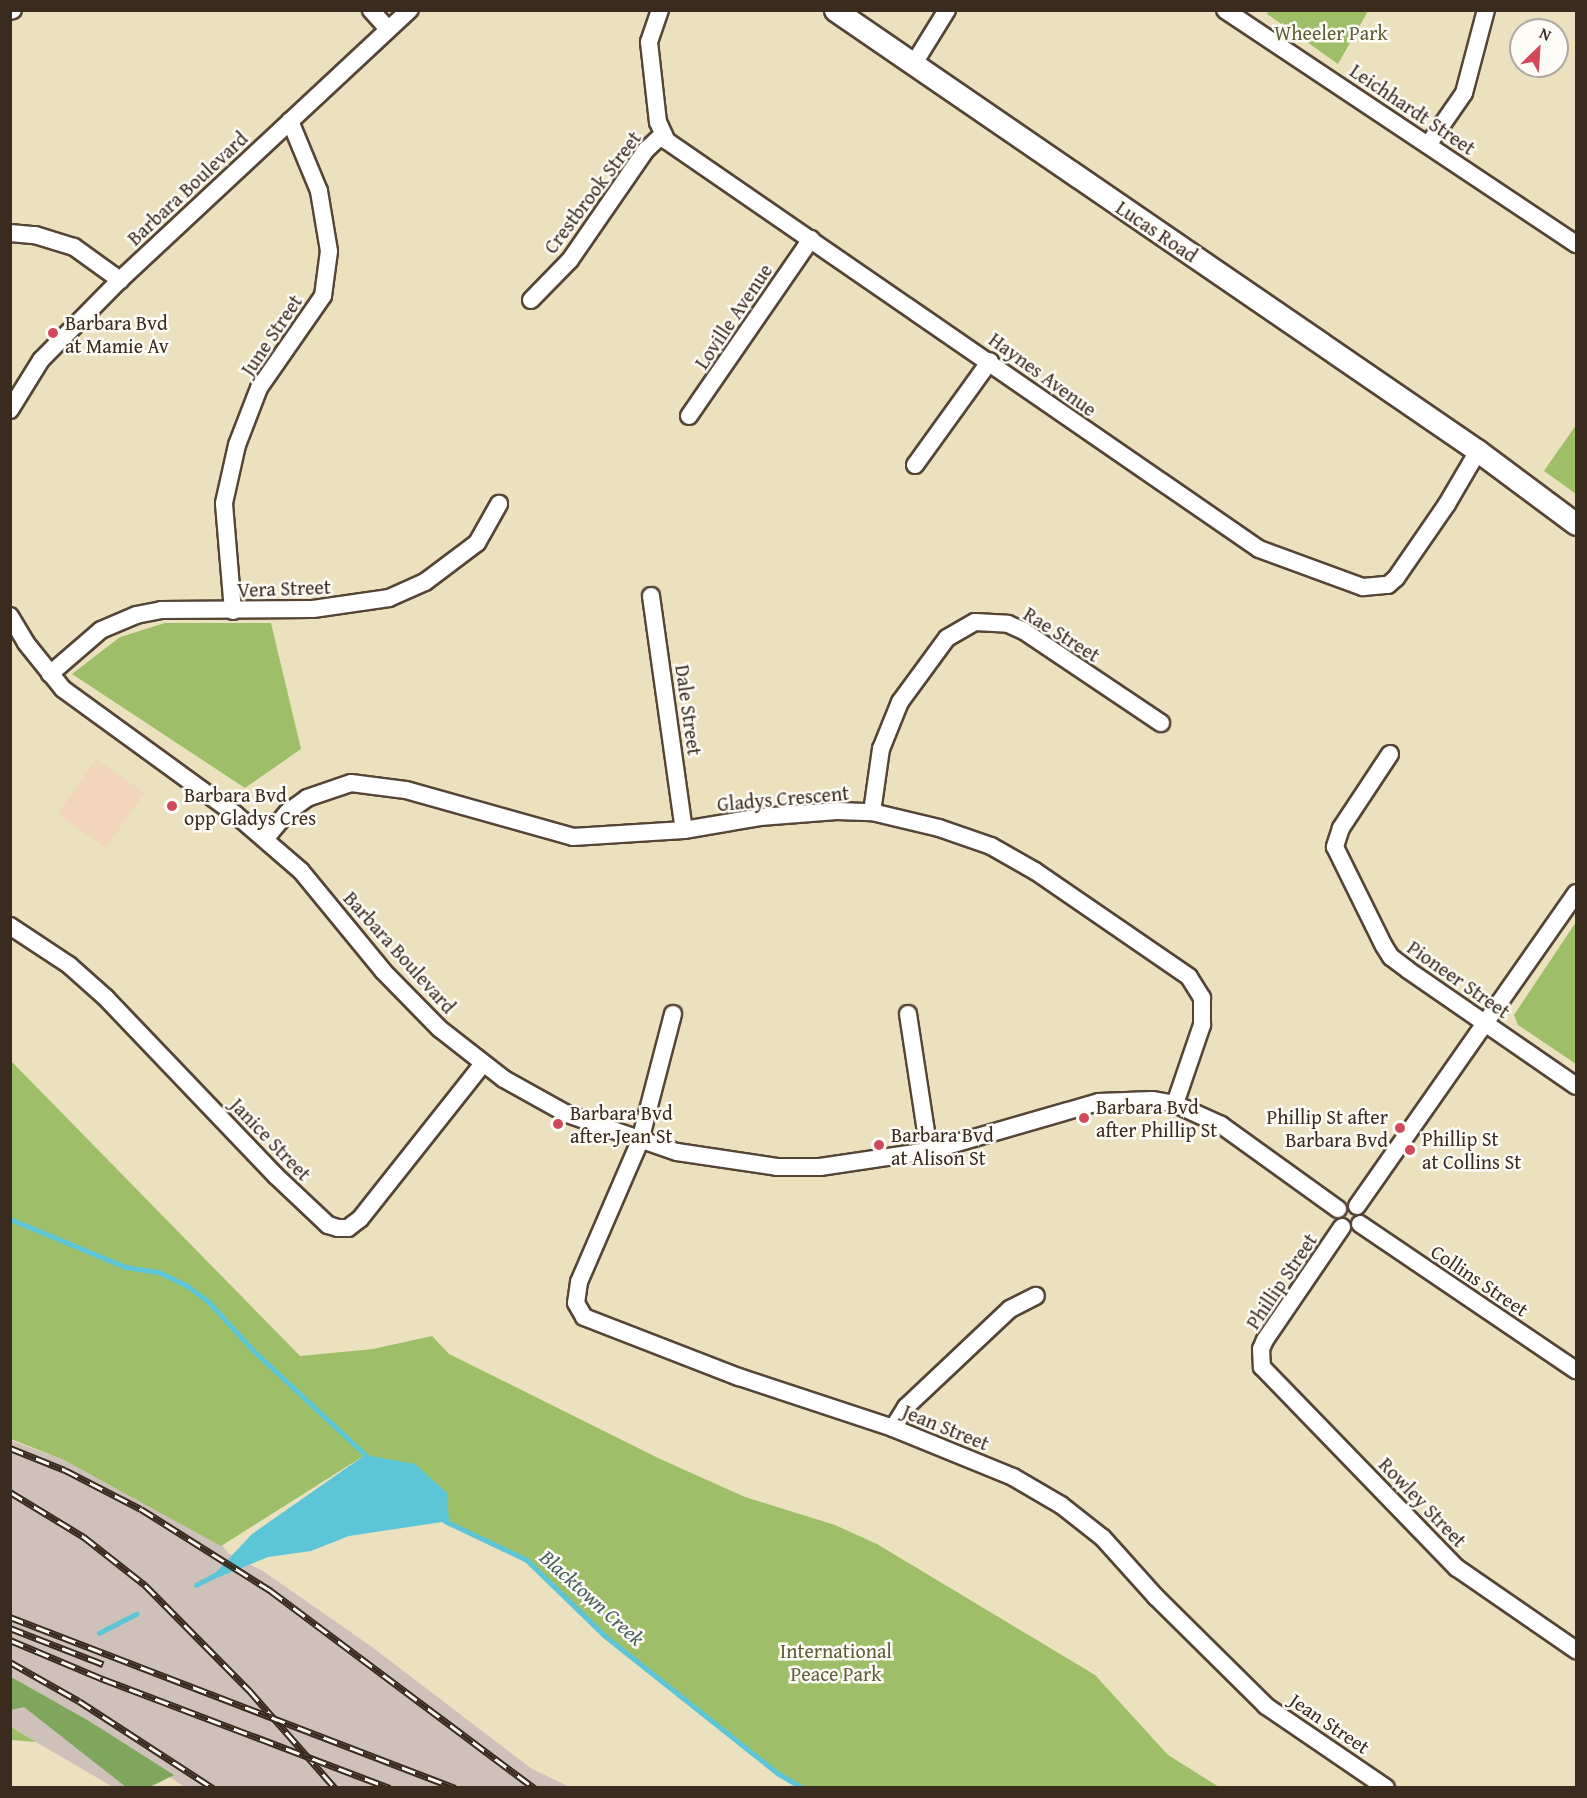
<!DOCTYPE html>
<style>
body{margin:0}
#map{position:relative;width:1587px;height:1798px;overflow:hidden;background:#ebe1be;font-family:"Gentium Book Plus",serif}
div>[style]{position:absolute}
.built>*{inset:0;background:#f1d5bd;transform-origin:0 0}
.industrial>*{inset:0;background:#cec1ba}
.green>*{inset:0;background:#9ebf68}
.forest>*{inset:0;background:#7ea65c}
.water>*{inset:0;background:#5cc6d8}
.stream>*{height:4.5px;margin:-2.25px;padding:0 2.25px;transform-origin:2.25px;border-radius:2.25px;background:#5cc6d8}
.roads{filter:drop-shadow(2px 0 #554536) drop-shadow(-2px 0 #554536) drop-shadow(0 2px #554536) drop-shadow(0 -2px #554536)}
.minor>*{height:16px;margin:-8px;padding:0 8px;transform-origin:8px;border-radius:8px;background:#fff}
.tertiary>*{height:21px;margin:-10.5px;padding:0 10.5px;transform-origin:10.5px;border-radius:10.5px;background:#fff}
.rail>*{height:7px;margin-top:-3.5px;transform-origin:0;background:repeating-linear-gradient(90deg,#fdfcf7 0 14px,#3b2a1e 0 28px);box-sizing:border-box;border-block:2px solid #3b2a1e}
.dots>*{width:16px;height:16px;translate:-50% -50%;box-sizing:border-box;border:3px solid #fdfcf7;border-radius:50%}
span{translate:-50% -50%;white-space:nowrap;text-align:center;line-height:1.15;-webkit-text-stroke:5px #fdfcf7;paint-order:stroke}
.park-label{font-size:20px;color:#5e5e38}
.street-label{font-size:20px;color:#3b2a1e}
.poi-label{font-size:20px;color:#3b2a1e}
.left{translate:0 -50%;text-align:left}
.right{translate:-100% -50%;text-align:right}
.water-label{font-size:21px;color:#47615f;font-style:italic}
.frame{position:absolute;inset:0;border:12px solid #3b2a1e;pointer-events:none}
.north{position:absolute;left:1509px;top:18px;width:60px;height:60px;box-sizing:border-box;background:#fdfcf7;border:2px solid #afa8a0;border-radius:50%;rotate:25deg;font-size:16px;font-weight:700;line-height:24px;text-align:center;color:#3b2a1e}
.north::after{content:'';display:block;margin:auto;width:21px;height:27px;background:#d1495b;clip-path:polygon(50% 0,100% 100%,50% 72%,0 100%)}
</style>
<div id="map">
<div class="built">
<div style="left:96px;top:759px;width:59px;height:67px;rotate:35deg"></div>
</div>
<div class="industrial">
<div style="clip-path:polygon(10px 1440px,64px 1460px,222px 1545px,229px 1554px,263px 1571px,372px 1647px,532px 1769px,570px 1787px,185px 1787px,149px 1764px,141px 1787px,113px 1787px,36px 1742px,11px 1727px)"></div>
</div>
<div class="green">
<div style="clip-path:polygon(1269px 10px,1368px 10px,1368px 11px,1338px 64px,1267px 14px)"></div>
<div style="clip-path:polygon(1576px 425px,1576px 494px,1544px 471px)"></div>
<div style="clip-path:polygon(165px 623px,271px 623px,301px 749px,245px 788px,72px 674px,120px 637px)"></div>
<div style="clip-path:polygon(1576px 922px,1576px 1064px,1518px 1025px,1514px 1015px)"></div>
<div style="clip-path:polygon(11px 1061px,300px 1356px,373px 1349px,432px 1336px,449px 1354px,658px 1458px,745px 1497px,835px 1525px,877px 1544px,1095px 1675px,1168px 1755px,1219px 1787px,804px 1787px,779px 1774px,604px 1635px,527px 1560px,449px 1521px,365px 1455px,221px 1546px,64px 1460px,11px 1439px)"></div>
<div style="clip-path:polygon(10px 1727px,11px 1727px,36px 1742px,11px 1740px)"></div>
</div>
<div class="forest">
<div style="clip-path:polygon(11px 1677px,89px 1721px,174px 1775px,150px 1787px,126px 1787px,24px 1707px,11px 1710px)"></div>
</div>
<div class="water">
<div style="clip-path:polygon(365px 1455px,415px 1464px,447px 1493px,449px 1521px,349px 1536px,311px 1551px,268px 1557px,207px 1582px,252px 1534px)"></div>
</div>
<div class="stream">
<div style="left:10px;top:1219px;width:126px;rotate:22.5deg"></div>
<div style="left:126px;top:1267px;width:33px;rotate:9deg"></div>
<div style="left:159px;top:1272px;width:30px;rotate:26deg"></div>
<div style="left:186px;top:1285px;width:29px;rotate:36deg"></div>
<div style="left:209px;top:1302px;width:68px;rotate:47.4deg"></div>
<div style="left:255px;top:1352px;width:156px;rotate:42.9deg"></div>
<div style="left:445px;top:1521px;width:91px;rotate:25.4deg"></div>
<div style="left:527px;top:1560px;width:107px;rotate:44.2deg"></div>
<div style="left:604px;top:1635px;width:223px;rotate:38.5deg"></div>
<div style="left:779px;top:1774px;width:28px;rotate:30deg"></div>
<div style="left:196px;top:1585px;width:24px;rotate:-28deg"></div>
<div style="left:99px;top:1633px;width:42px;rotate:-27.2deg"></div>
</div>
<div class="roads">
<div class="minor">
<div style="left:371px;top:10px;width:25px;rotate:48deg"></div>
<div style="left:660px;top:10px;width:34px;rotate:109deg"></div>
<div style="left:649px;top:42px;width:81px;rotate:83.6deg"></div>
<div style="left:658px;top:122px;width:21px;rotate:65deg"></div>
<div style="left:667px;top:141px;width:719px;rotate:34.57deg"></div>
<div style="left:1259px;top:549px;width:111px;rotate:20.1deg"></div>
<div style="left:1363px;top:587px;width:25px;rotate:-5deg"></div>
<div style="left:1388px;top:585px;width:11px;rotate:-41deg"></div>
<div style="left:1396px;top:578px;width:90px;rotate:-55.4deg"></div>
<div style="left:1447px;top:504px;width:61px;rotate:-59.7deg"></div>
<div style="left:1225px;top:10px;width:422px;rotate:33.7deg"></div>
<div style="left:10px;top:11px;width:3px;rotate:-18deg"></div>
<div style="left:913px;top:65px;width:65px;rotate:-58.3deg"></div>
<div style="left:1428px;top:145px;width:63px;rotate:-55.3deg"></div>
<div style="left:1464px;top:93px;width:86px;rotate:-75.2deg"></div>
<div style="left:10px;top:233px;width:25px;rotate:5deg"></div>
<div style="left:35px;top:235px;width:41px;rotate:17.1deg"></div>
<div style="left:74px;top:247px;width:57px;rotate:35.7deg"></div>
<div style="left:531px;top:300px;width:56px;rotate:-45.7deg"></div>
<div style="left:570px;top:260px;width:134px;rotate:-55.4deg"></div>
<div style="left:646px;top:150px;width:22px;rotate:-43deg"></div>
<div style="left:10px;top:410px;width:59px;rotate:-58.2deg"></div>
<div style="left:41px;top:360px;width:112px;rotate:-45.4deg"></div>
<div style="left:120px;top:280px;width:396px;rotate:-43deg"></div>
<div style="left:689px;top:416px;width:215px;rotate:-55.4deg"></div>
<div style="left:915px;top:465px;width:128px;rotate:-54.2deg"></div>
<div style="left:651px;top:596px;width:236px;rotate:82deg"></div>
<div style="left:233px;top:611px;width:108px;rotate:-94.8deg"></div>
<div style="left:224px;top:503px;width:59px;rotate:-77.4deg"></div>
<div style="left:237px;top:445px;width:61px;rotate:-68.9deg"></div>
<div style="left:259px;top:388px;width:112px;rotate:-55.2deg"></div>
<div style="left:323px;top:296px;width:45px;rotate:-82.4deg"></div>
<div style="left:329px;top:251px;width:61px;rotate:-99.5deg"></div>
<div style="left:319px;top:191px;width:76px;rotate:-112.5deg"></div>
<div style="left:10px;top:616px;width:31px;rotate:59deg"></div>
<div style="left:26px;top:643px;width:59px;rotate:51.2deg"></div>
<div style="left:63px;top:689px;width:213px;rotate:36deg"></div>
<div style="left:235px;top:814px;width:87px;rotate:40.8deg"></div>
<div style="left:301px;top:871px;width:129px;rotate:50.6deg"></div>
<div style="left:383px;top:971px;width:81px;rotate:45.5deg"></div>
<div style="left:440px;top:1029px;width:81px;rotate:38deg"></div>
<div style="left:504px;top:1079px;width:72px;rotate:29.1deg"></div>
<div style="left:567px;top:1114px;width:116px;rotate:19.1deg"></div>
<div style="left:677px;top:1152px;width:101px;rotate:8.5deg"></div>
<div style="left:777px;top:1167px;width:43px"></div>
<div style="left:820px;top:1167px;width:110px;rotate:-8.4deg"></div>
<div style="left:929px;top:1151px;width:177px;rotate:-16.1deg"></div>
<div style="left:1099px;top:1102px;width:53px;rotate:-2.2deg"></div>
<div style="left:1152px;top:1100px;width:23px;rotate:10deg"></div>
<div style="left:1175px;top:1104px;width:51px;rotate:24.5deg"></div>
<div style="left:1221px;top:1125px;width:144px;rotate:35.7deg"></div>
<div style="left:50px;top:674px;width:67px;rotate:-40.8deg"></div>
<div style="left:101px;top:630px;width:38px;rotate:-23deg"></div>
<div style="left:136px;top:615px;width:25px;rotate:-11deg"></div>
<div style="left:161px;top:610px;width:152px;rotate:-0.4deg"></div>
<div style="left:313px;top:609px;width:77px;rotate:-8.2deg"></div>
<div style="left:389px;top:598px;width:39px;rotate:-24deg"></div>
<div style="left:425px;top:582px;width:65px;rotate:-36.9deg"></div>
<div style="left:477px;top:543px;width:45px;rotate:-60.6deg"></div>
<div style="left:1390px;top:754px;width:89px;rotate:123.5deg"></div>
<div style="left:1341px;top:828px;width:20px;rotate:108deg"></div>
<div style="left:1335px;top:847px;width:110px;rotate:63.7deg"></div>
<div style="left:1384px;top:946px;width:13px;rotate:58deg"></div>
<div style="left:1391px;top:957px;width:21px;rotate:37deg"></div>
<div style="left:1408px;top:970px;width:204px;rotate:34.6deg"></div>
<div style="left:872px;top:812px;width:64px;rotate:-81.9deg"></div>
<div style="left:881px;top:749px;width:51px;rotate:-68deg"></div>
<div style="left:900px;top:702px;width:79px;rotate:-53.7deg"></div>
<div style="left:947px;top:638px;width:32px;rotate:-30deg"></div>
<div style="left:975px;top:622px;width:33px;rotate:3deg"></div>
<div style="left:1008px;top:624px;width:17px;rotate:24deg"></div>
<div style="left:1024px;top:631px;width:165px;rotate:33.9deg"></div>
<div style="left:265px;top:839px;width:35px;rotate:-50deg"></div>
<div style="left:288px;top:812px;width:24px;rotate:-36deg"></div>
<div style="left:307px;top:798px;width:46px;rotate:-18.8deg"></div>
<div style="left:351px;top:783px;width:55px;rotate:7.3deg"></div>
<div style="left:406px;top:790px;width:173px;rotate:15.7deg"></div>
<div style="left:573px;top:837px;width:111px;rotate:-3.6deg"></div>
<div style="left:684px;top:830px;width:77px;rotate:-9.7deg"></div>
<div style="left:760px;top:817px;width:77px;rotate:-4.5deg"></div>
<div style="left:837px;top:811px;width:35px;rotate:2deg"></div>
<div style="left:872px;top:812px;width:69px;rotate:13.4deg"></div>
<div style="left:939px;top:828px;width:55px;rotate:19.1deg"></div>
<div style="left:991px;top:846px;width:51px;rotate:29.6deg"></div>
<div style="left:1035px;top:871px;width:187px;rotate:34.5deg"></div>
<div style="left:1189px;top:977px;width:25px;rotate:58deg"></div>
<div style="left:1202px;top:998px;width:27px;rotate:90deg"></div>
<div style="left:1202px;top:1025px;width:83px;rotate:108.9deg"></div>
<div style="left:10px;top:926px;width:71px;rotate:33.5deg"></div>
<div style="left:69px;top:965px;width:50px;rotate:41.7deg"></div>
<div style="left:106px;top:998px;width:245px;rotate:46.3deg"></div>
<div style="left:275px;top:1175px;width:73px;rotate:43.3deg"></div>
<div style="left:328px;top:1225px;width:10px;rotate:17deg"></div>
<div style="left:338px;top:1228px;width:10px"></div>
<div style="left:348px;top:1228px;width:15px;rotate:-37deg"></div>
<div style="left:360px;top:1219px;width:198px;rotate:-51.6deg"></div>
<div style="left:673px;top:1014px;width:131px;rotate:104.6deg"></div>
<div style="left:640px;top:1141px;width:154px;rotate:113.4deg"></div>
<div style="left:579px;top:1282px;width:21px;rotate:98deg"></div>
<div style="left:576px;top:1303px;width:16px;rotate:60deg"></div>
<div style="left:584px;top:1317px;width:166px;rotate:21.2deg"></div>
<div style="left:739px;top:1377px;width:162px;rotate:18.3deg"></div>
<div style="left:893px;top:1428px;width:130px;rotate:22.2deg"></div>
<div style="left:1013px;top:1477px;width:56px;rotate:30.3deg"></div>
<div style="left:1061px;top:1505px;width:53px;rotate:38.2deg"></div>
<div style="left:1103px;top:1538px;width:79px;rotate:48.1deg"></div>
<div style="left:1156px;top:1597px;width:155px;rotate:44.7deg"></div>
<div style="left:1266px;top:1706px;width:145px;rotate:34.3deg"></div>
<div style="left:908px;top:1014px;width:139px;rotate:81.3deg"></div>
<div style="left:1357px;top:1206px;width:382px;rotate:-55deg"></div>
<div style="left:1360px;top:1224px;width:261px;rotate:34.1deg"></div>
<div style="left:1342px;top:1227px;width:137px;rotate:124.3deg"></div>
<div style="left:1265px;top:1340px;width:10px;rotate:114deg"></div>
<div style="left:1261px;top:1349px;width:18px;rotate:87deg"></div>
<div style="left:1262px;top:1367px;width:280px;rotate:45.9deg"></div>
<div style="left:1457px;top:1568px;width:145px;rotate:34.6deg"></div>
<div style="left:893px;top:1428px;width:25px;rotate:-58deg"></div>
<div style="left:906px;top:1407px;width:143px;rotate:-43.3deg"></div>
<div style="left:1010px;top:1309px;width:29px;rotate:-27deg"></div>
</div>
<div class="tertiary">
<div style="left:835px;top:10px;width:780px;rotate:34.44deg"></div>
<div style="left:1478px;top:451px;width:122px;rotate:36.7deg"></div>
</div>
</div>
<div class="rail">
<div style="left:10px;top:1448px;width:59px;rotate:21.8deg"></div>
<div style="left:65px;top:1470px;width:85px;rotate:27.2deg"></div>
<div style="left:141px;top:1509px;width:154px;rotate:32.2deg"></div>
<div style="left:271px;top:1591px;width:329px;rotate:36.8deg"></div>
<div style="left:10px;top:1492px;width:87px;rotate:31.3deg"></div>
<div style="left:84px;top:1537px;width:78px;rotate:38.2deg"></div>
<div style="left:145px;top:1585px;width:148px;rotate:45.3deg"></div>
<div style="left:249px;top:1690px;width:130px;rotate:48.7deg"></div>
<div style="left:10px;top:1617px;width:477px;rotate:21deg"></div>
<div style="left:10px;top:1628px;width:100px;rotate:21.2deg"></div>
<div style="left:10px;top:1640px;width:101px;rotate:22.8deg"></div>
<div style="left:103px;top:1679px;width:307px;rotate:20.8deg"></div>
<div style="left:10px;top:1662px;width:79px;rotate:29.5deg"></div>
<div style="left:79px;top:1701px;width:160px;rotate:33deg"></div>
</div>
<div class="dots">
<div style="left:53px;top:333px;background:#d1495b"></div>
<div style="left:172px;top:806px;background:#d1495b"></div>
<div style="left:1084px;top:1118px;background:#d1495b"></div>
<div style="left:558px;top:1124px;background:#d1495b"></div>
<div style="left:1400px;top:1128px;background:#d1495b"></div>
<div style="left:879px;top:1145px;background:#d1495b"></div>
<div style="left:1410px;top:1150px;background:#d1495b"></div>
</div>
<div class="park-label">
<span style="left:1331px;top:32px">Wheeler Park</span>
<span style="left:836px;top:1662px">International<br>Peace Park</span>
</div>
<div class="street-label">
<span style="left:1413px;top:109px;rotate:34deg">Leichhardt Street</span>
<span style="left:187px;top:188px;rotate:-43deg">Barbara Boulevard</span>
<span style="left:592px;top:192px;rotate:-53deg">Crestbrook Street</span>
<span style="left:1157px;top:231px;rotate:34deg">Lucas Road</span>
<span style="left:733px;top:316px;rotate:-56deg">Loville Avenue</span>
<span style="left:271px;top:335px;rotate:-56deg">June Street</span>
<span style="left:1043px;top:374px;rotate:36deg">Haynes Avenue</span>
<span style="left:284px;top:588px;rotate:-2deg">Vera Street</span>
<span style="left:1062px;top:634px;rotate:32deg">Rae Street</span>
<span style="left:689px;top:710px;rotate:82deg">Dale Street</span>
<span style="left:783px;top:798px;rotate:-5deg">Gladys Crescent</span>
<span style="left:400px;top:952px;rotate:48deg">Barbara Boulevard</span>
<span style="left:1459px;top:979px;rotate:35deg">Pioneer Street</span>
<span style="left:271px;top:1139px;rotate:46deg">Janice Street</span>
<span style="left:1480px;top:1280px;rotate:34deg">Collins Street</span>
<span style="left:1281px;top:1281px;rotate:-56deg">Phillip Street</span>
<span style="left:946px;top:1427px;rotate:22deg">Jean Street</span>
<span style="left:1423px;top:1502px;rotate:46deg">Rowley Street</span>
<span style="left:1330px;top:1723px;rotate:34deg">Jean Street</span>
</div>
<div class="poi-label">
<span class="left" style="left:65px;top:334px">Barbara Bvd<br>at Mamie Av</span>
<span class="left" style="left:184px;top:806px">Barbara Bvd<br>opp Gladys Cres</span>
<span class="left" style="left:1096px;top:1118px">Barbara Bvd<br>after Phillip St</span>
<span class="left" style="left:570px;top:1124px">Barbara Bvd<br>after Jean St</span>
<span class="right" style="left:1388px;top:1128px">Phillip St after<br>Barbara Bvd</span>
<span class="left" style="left:891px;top:1146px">Barbara Bvd<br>at Alison St</span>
<span class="left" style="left:1422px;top:1150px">Phillip St<br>at Collins St</span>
</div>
<div class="water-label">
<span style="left:592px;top:1598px;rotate:42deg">Blacktown Creek</span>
</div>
<div class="frame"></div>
<div class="north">N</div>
</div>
